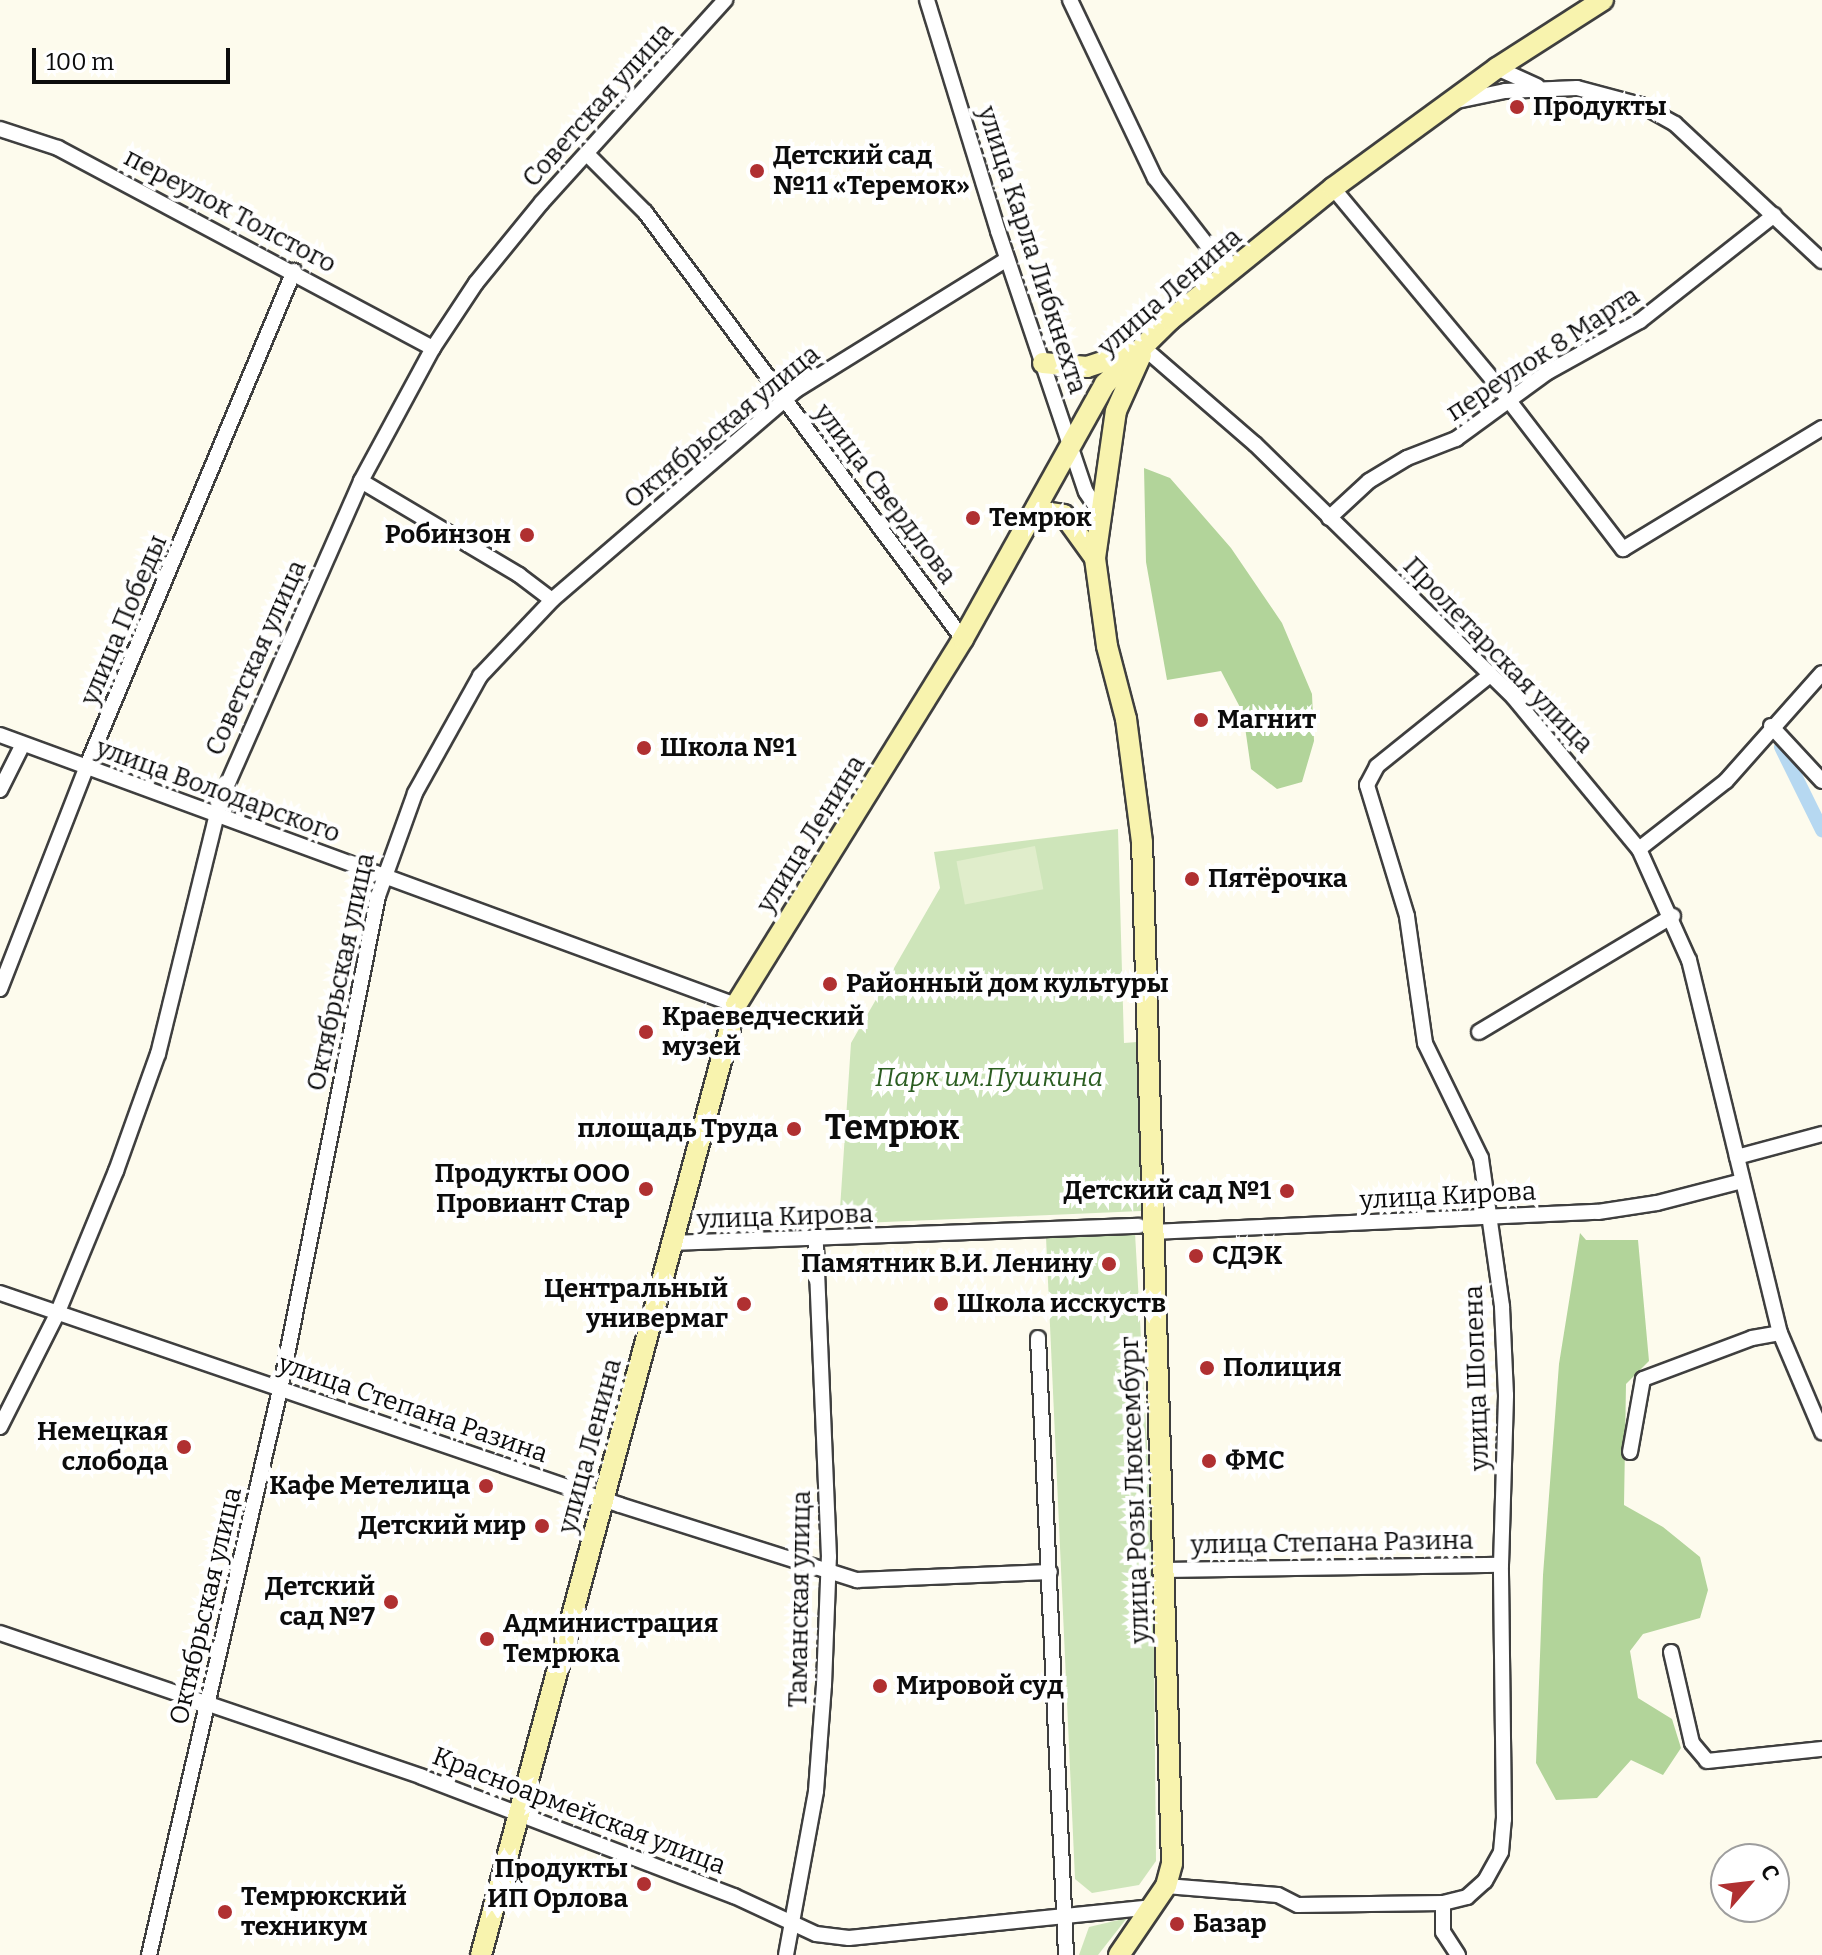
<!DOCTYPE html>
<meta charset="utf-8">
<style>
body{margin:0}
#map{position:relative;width:1822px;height:1955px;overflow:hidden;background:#fdfbed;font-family:Bitter,serif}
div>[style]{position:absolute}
.green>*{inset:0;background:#cee5ba}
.forest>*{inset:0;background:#b2d49a}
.pitch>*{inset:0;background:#e0edcb;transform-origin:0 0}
.canal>*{height:14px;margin:-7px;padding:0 7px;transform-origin:7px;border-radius:7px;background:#b6d8f1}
.roads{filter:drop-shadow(2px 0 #3f3f3f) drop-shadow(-2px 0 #3f3f3f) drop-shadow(0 2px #3f3f3f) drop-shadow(0 -2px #3f3f3f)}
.street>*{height:14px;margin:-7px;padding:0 7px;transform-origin:7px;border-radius:7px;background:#fff}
.secondary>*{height:20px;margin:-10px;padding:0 10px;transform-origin:10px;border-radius:10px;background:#f8f3ae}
.dots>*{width:22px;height:22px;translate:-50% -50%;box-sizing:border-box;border:4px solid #fff;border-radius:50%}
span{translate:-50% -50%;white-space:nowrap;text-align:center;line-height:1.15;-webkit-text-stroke:8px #fff;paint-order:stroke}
.street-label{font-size:26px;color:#0c0c0c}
.poi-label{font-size:26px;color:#0c0c0c;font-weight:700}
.left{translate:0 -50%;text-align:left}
.right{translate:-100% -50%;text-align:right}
.park-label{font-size:26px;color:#2c5e22;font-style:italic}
.district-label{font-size:34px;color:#0c0c0c;font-weight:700}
.north{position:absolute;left:1710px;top:1843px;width:80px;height:80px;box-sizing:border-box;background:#fff;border:2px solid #9e9e9e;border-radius:50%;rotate:62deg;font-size:22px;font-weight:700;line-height:32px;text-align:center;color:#0c0c0c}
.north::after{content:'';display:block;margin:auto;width:28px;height:36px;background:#b03031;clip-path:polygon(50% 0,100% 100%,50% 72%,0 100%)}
.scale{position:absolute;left:32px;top:48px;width:198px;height:36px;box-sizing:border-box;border:4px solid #0c0c0c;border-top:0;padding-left:10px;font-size:24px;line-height:28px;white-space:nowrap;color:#0c0c0c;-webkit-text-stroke:6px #fff;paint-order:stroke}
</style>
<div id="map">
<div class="green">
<div style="clip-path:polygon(1118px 829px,1124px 1043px,1137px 1042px,1141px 1211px,839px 1224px,851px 1043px,940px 888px,934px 852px)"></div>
<div style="clip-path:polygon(1135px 1233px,1153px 1549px,1156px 1861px,1139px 1885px,1092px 1893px,1075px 1879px,1046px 1237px)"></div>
<div style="clip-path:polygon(1127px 1918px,1098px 1955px,1079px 1955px,1089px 1927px)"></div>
</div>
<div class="forest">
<div style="clip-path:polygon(1144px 468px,1170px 478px,1231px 548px,1282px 623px,1312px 694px,1314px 741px,1302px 782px,1277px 789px,1251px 769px,1243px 713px,1221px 671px,1167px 680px,1146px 562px)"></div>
<div style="clip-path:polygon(1580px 1233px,1586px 1240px,1638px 1240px,1649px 1361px,1626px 1384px,1624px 1505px,1663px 1527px,1700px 1557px,1708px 1590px,1700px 1618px,1643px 1634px,1630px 1651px,1638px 1698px,1672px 1719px,1681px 1748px,1663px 1775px,1631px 1760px,1597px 1798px,1556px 1800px,1536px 1763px,1543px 1575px,1559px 1364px)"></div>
</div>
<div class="pitch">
<div style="left:1035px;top:846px;width:44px;height:80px;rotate:79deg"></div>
</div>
<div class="canal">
<div style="left:1781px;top:747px;width:93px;rotate:63.7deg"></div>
</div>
<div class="roads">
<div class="street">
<div style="left:927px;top:0;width:242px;rotate:72.9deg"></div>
<div style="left:998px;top:231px;width:275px;rotate:71.4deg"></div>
<div style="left:1086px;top:492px;width:23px;rotate:56deg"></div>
<div style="left:1070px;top:0;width:197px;rotate:64.5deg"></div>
<div style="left:1155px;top:178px;width:119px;rotate:52.2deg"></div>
<div style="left:1497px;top:68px;width:44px;rotate:24.2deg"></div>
<div style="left:1457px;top:101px;width:49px;rotate:-11.8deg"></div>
<div style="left:1505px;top:91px;width:72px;rotate:-2.4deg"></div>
<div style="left:1577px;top:88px;width:66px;rotate:14.9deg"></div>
<div style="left:1641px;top:105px;width:39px;rotate:29deg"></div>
<div style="left:1675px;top:124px;width:201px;rotate:43deg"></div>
<div style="left:0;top:129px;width:61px;rotate:18.1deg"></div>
<div style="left:58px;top:148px;width:425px;rotate:28.1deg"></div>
<div style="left:587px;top:154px;width:82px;rotate:45deg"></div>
<div style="left:645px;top:212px;width:532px;rotate:53.32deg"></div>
<div style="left:1333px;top:188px;width:251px;rotate:50.2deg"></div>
<div style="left:1494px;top:381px;width:212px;rotate:52.5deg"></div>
<div style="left:1623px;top:549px;width:233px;rotate:-31.3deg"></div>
<div style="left:1144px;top:348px;width:147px;rotate:40.9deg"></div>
<div style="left:1255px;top:444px;width:363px;rotate:44.4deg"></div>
<div style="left:1514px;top:698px;width:196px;rotate:50.4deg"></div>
<div style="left:1639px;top:849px;width:122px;rotate:65.8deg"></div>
<div style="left:1689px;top:960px;width:384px;rotate:76.3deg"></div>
<div style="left:1780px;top:1333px;width:108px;rotate:67deg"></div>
<div style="left:361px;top:481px;width:184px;rotate:30.7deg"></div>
<div style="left:519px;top:575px;width:41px;rotate:37.1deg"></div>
<div style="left:1329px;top:518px;width:54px;rotate:-42.8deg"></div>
<div style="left:1369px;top:481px;width:44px;rotate:-31.2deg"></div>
<div style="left:1407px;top:458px;width:53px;rotate:-21.2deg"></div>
<div style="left:1456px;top:439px;width:114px;rotate:-36.1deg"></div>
<div style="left:1548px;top:372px;width:105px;rotate:-29deg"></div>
<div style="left:1640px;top:321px;width:171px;rotate:-38.3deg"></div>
<div style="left:1771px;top:726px;width:75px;rotate:47.2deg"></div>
<div style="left:0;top:735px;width:784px;rotate:20.15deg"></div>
<div style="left:0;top:790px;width:51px;rotate:-63.4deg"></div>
<div style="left:1639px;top:849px;width:110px;rotate:-38deg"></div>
<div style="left:1726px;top:781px;width:144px;rotate:-48.4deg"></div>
<div style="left:0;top:989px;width:237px;rotate:-68.7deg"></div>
<div style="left:86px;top:768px;width:539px;rotate:-67.29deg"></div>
<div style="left:1479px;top:1032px;width:226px;rotate:-30.9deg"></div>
<div style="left:1737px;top:1157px;width:88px;rotate:-15.1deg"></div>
<div style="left:1152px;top:1232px;width:446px;rotate:-2.6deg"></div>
<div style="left:1598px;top:1212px;width:60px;rotate:-8.7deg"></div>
<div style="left:1657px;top:1203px;width:88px;rotate:-14.5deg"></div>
<div style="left:671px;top:1243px;width:468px;rotate:-2.1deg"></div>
<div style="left:0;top:1293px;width:655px;rotate:18.88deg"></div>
<div style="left:620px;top:1505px;width:249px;rotate:17.6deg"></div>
<div style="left:857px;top:1580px;width:193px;rotate:-2.4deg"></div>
<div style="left:1038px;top:1338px;width:618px;rotate:87.4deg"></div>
<div style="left:0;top:1427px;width:127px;rotate:-63.2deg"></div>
<div style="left:57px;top:1314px;width:155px;rotate:-67.6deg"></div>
<div style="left:116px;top:1171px;width:124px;rotate:-70.3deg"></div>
<div style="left:158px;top:1054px;width:260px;rotate:-76.2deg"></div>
<div style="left:220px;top:801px;width:350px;rotate:-66.2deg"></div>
<div style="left:361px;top:481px;width:151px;rotate:-61.6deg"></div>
<div style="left:433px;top:348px;width:78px;rotate:-56.5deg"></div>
<div style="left:476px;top:283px;width:104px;rotate:-50.8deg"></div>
<div style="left:542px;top:202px;width:273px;rotate:-47.8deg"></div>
<div style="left:1630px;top:1452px;width:74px;rotate:-79.9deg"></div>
<div style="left:1643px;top:1379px;width:116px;rotate:-20.6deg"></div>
<div style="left:1752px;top:1338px;width:28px;rotate:-10deg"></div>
<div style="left:1164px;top:1570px;width:337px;rotate:-0.9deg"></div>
<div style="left:0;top:1633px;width:446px;rotate:18.8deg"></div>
<div style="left:422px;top:1777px;width:334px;rotate:20.9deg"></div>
<div style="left:734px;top:1896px;width:90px;rotate:24.9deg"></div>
<div style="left:816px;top:1934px;width:33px;rotate:7deg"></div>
<div style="left:849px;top:1938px;width:306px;rotate:-5.8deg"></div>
<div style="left:1671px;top:1652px;width:93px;rotate:77deg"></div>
<div style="left:1692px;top:1743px;width:23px;rotate:50deg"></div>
<div style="left:1707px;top:1761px;width:116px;rotate:-6deg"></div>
<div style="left:1166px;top:1886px;width:112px;rotate:4.6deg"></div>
<div style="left:1278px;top:1895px;width:22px;rotate:27deg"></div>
<div style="left:1298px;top:1905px;width:145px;rotate:-0.8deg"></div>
<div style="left:149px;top:1955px;width:580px;rotate:-76.95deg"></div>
<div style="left:280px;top:1390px;width:504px;rotate:-78.78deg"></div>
<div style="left:378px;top:896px;width:109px;rotate:-70.2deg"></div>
<div style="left:415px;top:793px;width:134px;rotate:-60.9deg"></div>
<div style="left:480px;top:676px;width:105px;rotate:-46.5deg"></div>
<div style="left:552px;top:600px;width:322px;rotate:-40.7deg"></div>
<div style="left:796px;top:390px;width:248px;rotate:-31.8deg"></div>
<div style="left:786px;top:1955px;width:167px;rotate:-79.6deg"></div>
<div style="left:816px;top:1791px;width:106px;rotate:-85.7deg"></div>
<div style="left:824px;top:1685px;width:128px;rotate:-87.8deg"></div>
<div style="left:829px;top:1557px;width:316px;rotate:-92.4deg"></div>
<div style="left:1458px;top:1955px;width:27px;rotate:-123deg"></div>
<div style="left:1443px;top:1932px;width:29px;rotate:-90deg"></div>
<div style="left:1443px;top:1903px;width:25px;rotate:-14deg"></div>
<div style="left:1467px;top:1897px;width:24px;rotate:-42deg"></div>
<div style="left:1485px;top:1881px;width:33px;rotate:-61deg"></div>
<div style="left:1501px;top:1852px;width:33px;rotate:-85deg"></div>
<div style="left:1504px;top:1819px;width:254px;rotate:-90.7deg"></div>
<div style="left:1501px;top:1565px;width:170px;rotate:-88.3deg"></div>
<div style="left:1506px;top:1395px;width:89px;rotate:-92.6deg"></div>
<div style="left:1502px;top:1306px;width:149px;rotate:-98.1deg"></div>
<div style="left:1481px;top:1158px;width:128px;rotate:-116deg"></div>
<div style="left:1425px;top:1043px;width:128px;rotate:-98.1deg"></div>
<div style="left:1407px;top:916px;width:137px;rotate:-107deg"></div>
<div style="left:1367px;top:785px;width:21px;rotate:-62deg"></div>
<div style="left:1377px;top:766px;width:144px;rotate:-38.8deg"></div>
</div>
<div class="secondary">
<div style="left:1043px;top:363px;width:44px;rotate:5.2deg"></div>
<div style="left:1087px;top:367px;width:48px;rotate:-18.1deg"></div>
<div style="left:1036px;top:511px;width:28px;rotate:8deg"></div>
<div style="left:1064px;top:515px;width:53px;rotate:54.2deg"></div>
<div style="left:481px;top:1955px;width:984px;rotate:-74.97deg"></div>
<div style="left:736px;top:1005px;width:431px;rotate:-58.2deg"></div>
<div style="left:963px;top:639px;width:292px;rotate:-60.9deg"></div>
<div style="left:1105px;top:384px;width:91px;rotate:-44.6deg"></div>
<div style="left:1170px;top:320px;width:210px;rotate:-39deg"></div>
<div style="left:1333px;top:188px;width:203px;rotate:-36.2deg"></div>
<div style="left:1497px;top:68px;width:126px;rotate:-32.7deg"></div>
<div style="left:1119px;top:1955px;width:83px;rotate:-55.7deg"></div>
<div style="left:1166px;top:1886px;width:24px;rotate:-75deg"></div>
<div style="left:1172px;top:1863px;width:1021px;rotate:-91.68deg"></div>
<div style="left:1142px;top:842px;width:124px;rotate:-97.4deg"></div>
<div style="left:1126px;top:719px;width:75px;rotate:-104.6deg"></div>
<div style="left:1107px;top:646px;width:89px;rotate:-97.8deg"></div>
<div style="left:1095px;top:558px;width:148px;rotate:-81.9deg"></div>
<div style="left:1116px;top:411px;width:61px;rotate:-65.9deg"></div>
</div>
</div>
<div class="dots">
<div style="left:1517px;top:107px;background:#b03031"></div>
<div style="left:757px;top:171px;background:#b03031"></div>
<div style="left:973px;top:518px;background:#b03031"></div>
<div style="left:527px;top:535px;background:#b03031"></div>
<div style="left:1201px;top:720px;background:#b03031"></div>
<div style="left:644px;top:748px;background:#b03031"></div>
<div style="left:1192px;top:879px;background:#b03031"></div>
<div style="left:830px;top:984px;background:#b03031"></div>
<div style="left:646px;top:1032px;background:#b03031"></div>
<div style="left:794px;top:1129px;background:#b03031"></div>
<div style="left:646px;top:1189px;background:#b03031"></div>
<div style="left:1287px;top:1191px;background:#b03031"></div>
<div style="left:1196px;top:1256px;background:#b03031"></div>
<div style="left:1109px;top:1264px;background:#b03031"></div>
<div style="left:744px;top:1304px;background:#b03031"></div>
<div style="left:941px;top:1304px;background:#b03031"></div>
<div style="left:1207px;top:1368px;background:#b03031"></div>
<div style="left:184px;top:1447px;background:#b03031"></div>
<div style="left:1209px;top:1461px;background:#b03031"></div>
<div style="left:486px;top:1486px;background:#b03031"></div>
<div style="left:542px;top:1526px;background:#b03031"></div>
<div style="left:391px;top:1602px;background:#b03031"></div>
<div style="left:487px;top:1639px;background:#b03031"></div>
<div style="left:880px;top:1686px;background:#b03031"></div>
<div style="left:644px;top:1884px;background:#b03031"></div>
<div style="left:225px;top:1912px;background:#b03031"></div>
<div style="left:1177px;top:1924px;background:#b03031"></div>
</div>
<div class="street-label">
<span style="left:598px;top:105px;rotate:-48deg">Советская улица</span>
<span style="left:230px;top:211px;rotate:28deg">переулок Толстого</span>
<span style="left:1032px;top:250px;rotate:72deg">улица Карла Либкнехта</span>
<span style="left:1170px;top:292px;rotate:-41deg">улица Ленина</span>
<span style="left:1543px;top:354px;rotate:-33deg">переулок 8 Марта</span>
<span style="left:722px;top:427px;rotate:-39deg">Октябрьская улица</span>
<span style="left:885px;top:494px;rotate:53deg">улица Свердлова</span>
<span style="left:124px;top:620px;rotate:-67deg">улица Победы</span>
<span style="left:1498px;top:655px;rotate:46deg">Пролетарская улица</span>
<span style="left:256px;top:658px;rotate:-66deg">Советская улица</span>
<span style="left:218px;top:791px;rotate:20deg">улица Володарского</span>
<span style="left:811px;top:834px;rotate:-58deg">улица Ленина</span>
<span style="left:341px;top:972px;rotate:-78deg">Октябрьская улица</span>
<span style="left:1448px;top:1196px;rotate:-3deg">улица Кирова</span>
<span style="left:785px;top:1217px;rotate:-2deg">улица Кирова</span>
<span style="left:1477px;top:1378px;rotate:-92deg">улица Шопена</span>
<span style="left:413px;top:1409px;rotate:19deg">улица Степана Разина</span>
<span style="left:590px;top:1446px;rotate:-75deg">улица Ленина</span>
<span style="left:1135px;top:1490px;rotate:-92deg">улица Розы Люксембург</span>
<span style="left:1332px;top:1543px;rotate:-1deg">улица Степана Разина</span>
<span style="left:800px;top:1599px;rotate:-89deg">Таманская улица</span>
<span style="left:206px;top:1606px;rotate:-77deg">Октябрьская улица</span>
<span style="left:579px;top:1811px;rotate:21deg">Красноармейская улица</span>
</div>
<div class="poi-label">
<span class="left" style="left:1533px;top:107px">Продукты</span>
<span class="left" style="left:773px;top:171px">Детский сад<br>№11 «Теремок»</span>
<span class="left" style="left:989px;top:518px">Темрюк</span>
<span class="right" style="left:511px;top:535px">Робинзон</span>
<span class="left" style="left:1217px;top:720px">Магнит</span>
<span class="left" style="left:660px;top:748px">Школа №1</span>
<span class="left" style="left:1208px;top:879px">Пятёрочка</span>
<span class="left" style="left:846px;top:984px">Районный дом культуры</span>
<span class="left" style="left:662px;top:1032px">Краеведческий<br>музей</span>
<span class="right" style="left:778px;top:1129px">площадь Труда</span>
<span class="right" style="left:630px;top:1189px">Продукты ООО<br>Провиант Стар</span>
<span class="right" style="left:1271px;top:1191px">Детский сад №1</span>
<span class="left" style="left:1212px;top:1256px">СДЭК</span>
<span class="right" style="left:1093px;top:1264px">Памятник В.И. Ленину</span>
<span class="right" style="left:728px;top:1304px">Центральный<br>универмаг</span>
<span class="left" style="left:957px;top:1304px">Школа исскуств</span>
<span class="left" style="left:1223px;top:1368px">Полиция</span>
<span class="right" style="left:168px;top:1447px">Немецкая<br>слобода</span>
<span class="left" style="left:1225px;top:1461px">ФМС</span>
<span class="right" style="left:470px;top:1486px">Кафе Метелица</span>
<span class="right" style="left:526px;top:1526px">Детский мир</span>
<span class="right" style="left:375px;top:1602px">Детский<br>сад №7</span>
<span class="left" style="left:503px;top:1639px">Администрация<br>Темрюка</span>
<span class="left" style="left:896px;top:1686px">Мировой суд</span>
<span class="right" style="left:628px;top:1884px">Продукты<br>ИП Орлова</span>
<span class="left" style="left:241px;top:1912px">Темрюкский<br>техникум</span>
<span class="left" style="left:1193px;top:1924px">Базар</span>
</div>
<div class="park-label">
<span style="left:989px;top:1078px">Парк им.Пушкина</span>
</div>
<div class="district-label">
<span style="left:892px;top:1128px">Темрюк</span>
</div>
<div class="north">С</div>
<div class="scale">100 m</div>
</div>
